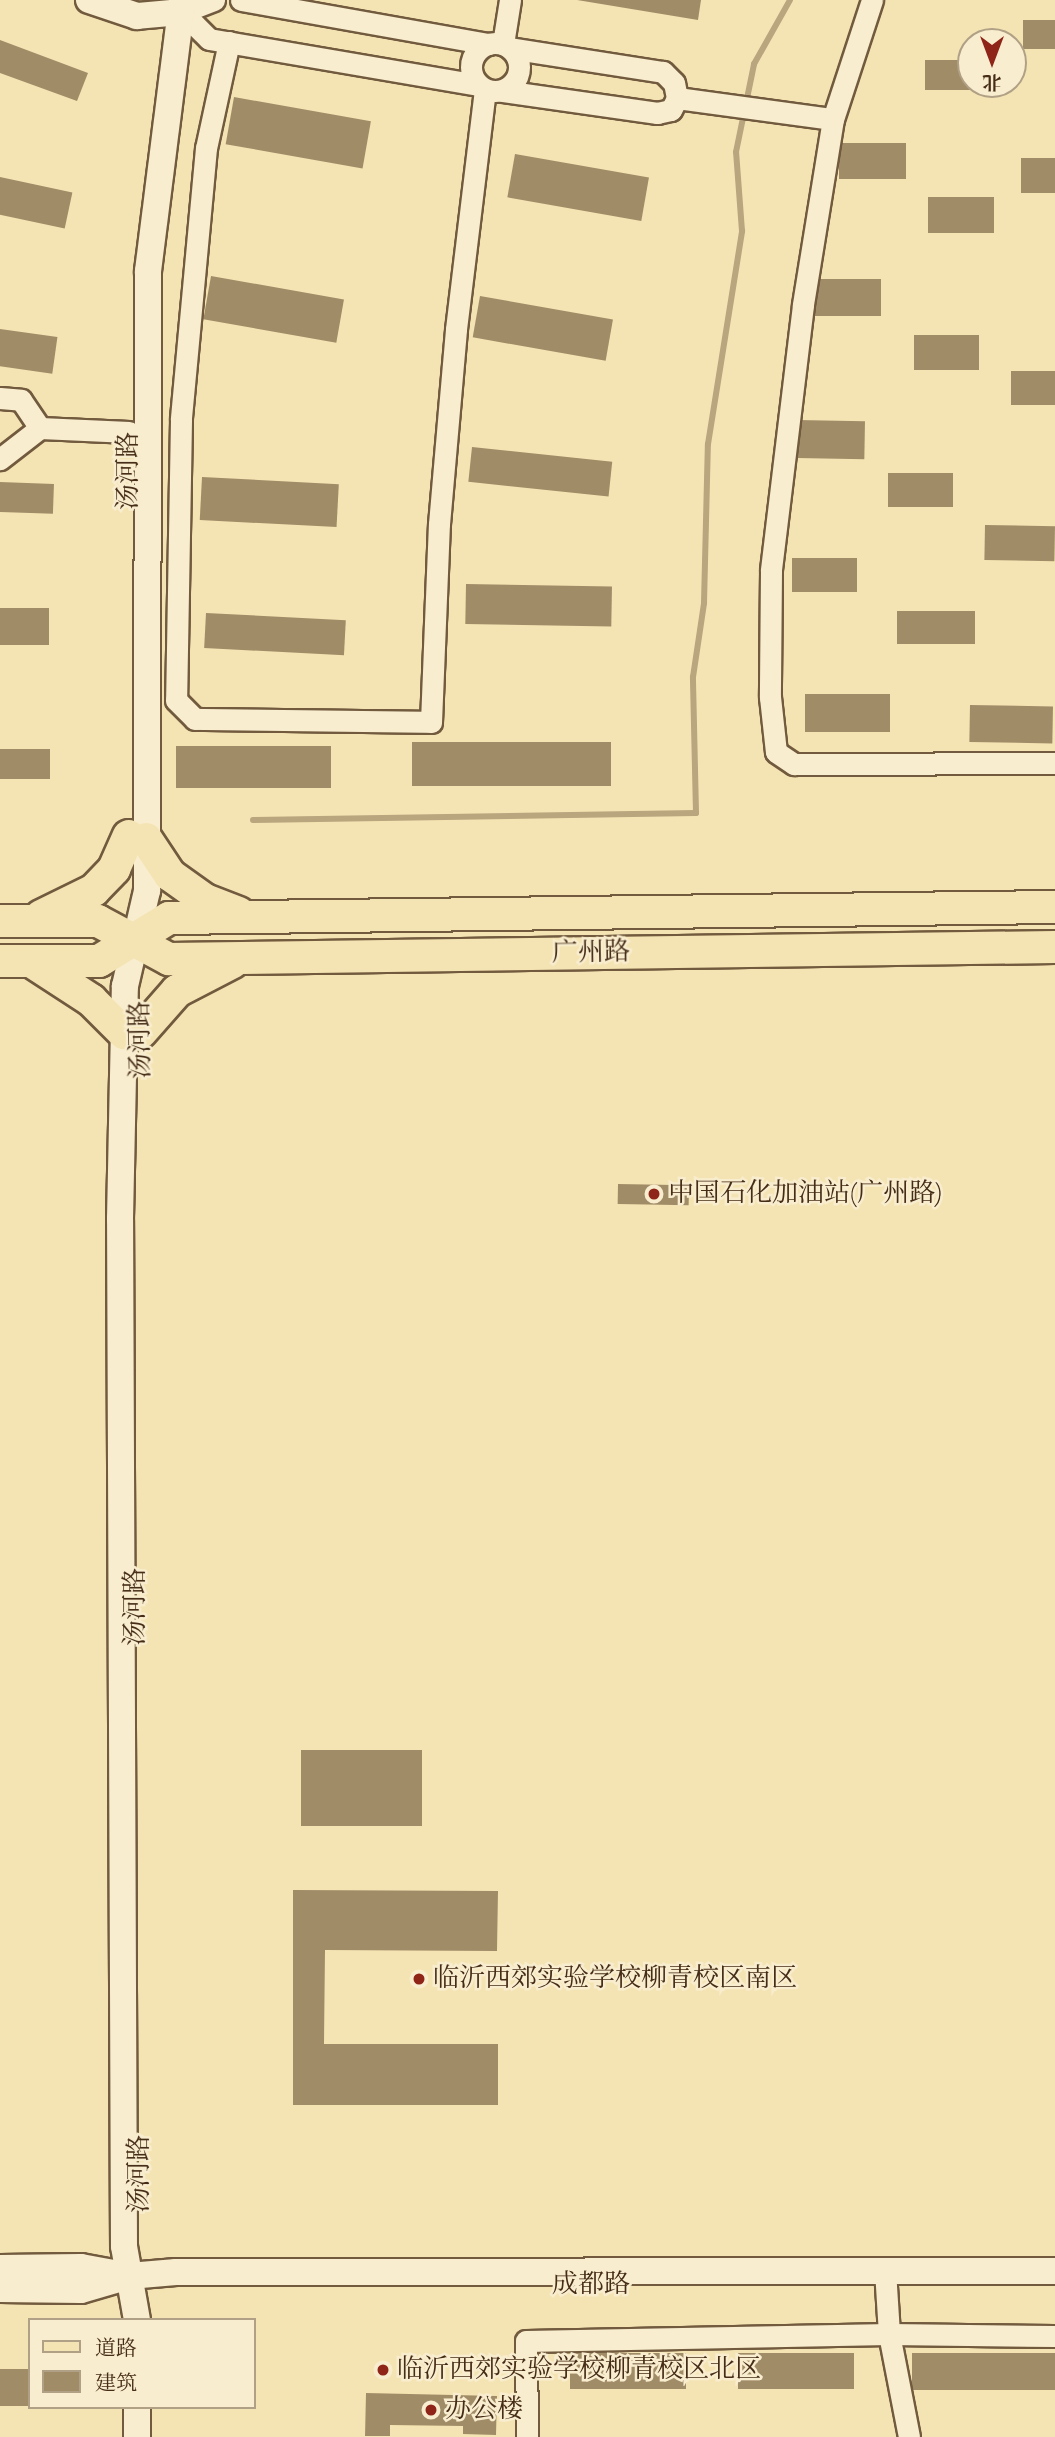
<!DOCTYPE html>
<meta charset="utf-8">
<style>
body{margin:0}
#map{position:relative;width:1055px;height:2437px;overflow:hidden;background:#f5e4b3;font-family:"IM FELL Double Pica","Noto Serif SC",serif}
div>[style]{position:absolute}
.stream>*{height:6px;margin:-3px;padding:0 3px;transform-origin:3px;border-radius:3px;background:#b9a57e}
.building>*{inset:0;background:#a18c68;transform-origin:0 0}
.roads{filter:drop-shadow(2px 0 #715a3e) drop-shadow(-2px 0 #715a3e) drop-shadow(0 2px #715a3e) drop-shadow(0 -2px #715a3e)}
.minor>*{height:21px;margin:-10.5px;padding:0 10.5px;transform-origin:10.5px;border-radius:10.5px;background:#f8edce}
.minor>.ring{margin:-10.5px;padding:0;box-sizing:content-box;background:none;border:21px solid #f8edce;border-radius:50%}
.tertiary>*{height:26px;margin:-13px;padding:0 13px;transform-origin:13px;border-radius:13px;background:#f8edce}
.primary>*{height:32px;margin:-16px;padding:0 16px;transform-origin:16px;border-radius:16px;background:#f5e4b3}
.dots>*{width:19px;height:19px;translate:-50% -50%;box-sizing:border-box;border:4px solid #f8edce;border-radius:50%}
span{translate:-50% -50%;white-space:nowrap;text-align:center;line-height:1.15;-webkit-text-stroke:5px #f8edce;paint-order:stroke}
.street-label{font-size:26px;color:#452c17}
.poi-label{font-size:26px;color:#452c17}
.left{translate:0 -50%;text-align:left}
.legend{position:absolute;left:28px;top:2318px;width:228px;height:91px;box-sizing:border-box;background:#f8edce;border:2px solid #b0a085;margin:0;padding:9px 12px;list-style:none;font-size:21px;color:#452c17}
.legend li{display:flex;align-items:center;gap:14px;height:35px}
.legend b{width:35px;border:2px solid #b0a085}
.north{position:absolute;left:957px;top:28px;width:70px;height:70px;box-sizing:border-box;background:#f8edce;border:2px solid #b0a085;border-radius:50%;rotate:180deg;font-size:19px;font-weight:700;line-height:28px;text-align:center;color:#452c17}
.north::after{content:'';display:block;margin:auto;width:24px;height:32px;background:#8f2418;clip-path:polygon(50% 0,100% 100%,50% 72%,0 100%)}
</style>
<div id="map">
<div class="stream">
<div style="left:253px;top:820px;width:443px;rotate:-0.9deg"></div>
<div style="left:696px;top:813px;width:136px;rotate:-91.3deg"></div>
<div style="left:693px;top:677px;width:75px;rotate:-81.5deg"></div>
<div style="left:704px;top:603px;width:159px;rotate:-88.6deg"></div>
<div style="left:708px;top:444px;width:216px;rotate:-80.9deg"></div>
<div style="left:742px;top:231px;width:79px;rotate:-94.3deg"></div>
<div style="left:736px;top:152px;width:90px;rotate:-78.4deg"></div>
<div style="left:754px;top:64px;width:73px;rotate:-60.6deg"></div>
</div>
<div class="building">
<div style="clip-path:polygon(577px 0,701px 0,698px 20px)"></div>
<div style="left:1023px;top:20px;width:32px;height:29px"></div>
<div style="clip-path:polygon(0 40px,88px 73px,77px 101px,0 73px)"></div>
<div style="clip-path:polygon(925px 60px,971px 60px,971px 84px,985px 84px,985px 90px,925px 90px)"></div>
<div style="left:234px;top:97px;width:139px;height:48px;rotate:10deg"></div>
<div style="left:839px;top:143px;width:67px;height:36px"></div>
<div style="left:515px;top:154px;width:136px;height:44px;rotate:10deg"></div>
<div style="left:1021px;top:158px;width:34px;height:35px"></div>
<div style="left:0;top:177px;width:74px;height:37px;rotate:12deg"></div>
<div style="left:928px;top:197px;width:66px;height:36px"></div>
<div style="left:211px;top:276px;width:135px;height:44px;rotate:10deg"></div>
<div style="left:814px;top:279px;width:67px;height:37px"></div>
<div style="left:480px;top:296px;width:135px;height:42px;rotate:10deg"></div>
<div style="left:0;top:329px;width:58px;height:37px;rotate:8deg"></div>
<div style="left:914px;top:335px;width:65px;height:35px"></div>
<div style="left:1011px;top:371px;width:44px;height:34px"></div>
<div style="left:797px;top:420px;width:68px;height:38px;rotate:1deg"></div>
<div style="left:472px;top:447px;width:141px;height:35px;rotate:6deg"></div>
<div style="left:888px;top:473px;width:65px;height:34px"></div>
<div style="left:202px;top:477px;width:137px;height:43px;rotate:3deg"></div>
<div style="left:0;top:482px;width:54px;height:30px;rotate:2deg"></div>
<div style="left:985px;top:525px;width:70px;height:35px;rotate:1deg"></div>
<div style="left:792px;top:558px;width:65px;height:34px"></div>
<div style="left:466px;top:584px;width:146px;height:40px;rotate:1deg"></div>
<div style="left:49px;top:608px;width:37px;height:49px;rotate:90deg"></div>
<div style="left:897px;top:611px;width:78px;height:33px"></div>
<div style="left:206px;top:613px;width:140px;height:35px;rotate:3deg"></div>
<div style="left:805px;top:694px;width:85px;height:38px"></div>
<div style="left:970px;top:705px;width:83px;height:37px;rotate:1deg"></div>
<div style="left:412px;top:742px;width:199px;height:44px"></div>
<div style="left:176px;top:746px;width:155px;height:42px"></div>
<div style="left:0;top:749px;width:50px;height:30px"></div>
<div style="left:618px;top:1184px;width:71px;height:20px;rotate:1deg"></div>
<div style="left:301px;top:1750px;width:121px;height:76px"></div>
<div style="clip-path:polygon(293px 1890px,498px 1891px,497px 1951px,325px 1950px,324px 2044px,498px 2044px,498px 2105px,293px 2105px)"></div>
<div style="left:570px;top:2353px;width:116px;height:36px"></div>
<div style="left:738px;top:2353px;width:116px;height:36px"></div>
<div style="left:1055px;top:2353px;width:37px;height:143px;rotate:90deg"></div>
<div style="left:0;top:2369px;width:30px;height:37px"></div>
<div style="clip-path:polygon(366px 2393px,497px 2396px,496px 2435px,463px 2434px,463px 2426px,390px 2425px,390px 2436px,365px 2436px)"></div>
</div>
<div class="roads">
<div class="minor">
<div style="left:214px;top:0;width:34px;rotate:159deg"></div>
<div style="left:182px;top:12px;width:38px;rotate:45deg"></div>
<div style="left:209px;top:39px;width:273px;rotate:9.7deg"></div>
<div style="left:241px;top:0;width:251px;rotate:10.1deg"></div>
<div style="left:872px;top:0;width:125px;rotate:108.1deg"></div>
<div style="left:833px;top:119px;width:188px;rotate:99.2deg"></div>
<div style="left:803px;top:305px;width:268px;rotate:96.9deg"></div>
<div style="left:771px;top:571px;width:126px;rotate:90.5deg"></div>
<div style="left:770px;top:697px;width:55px;rotate:83.8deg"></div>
<div style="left:776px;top:752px;width:22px;rotate:34deg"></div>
<div style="left:794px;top:764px;width:261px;rotate:-0.2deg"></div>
<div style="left:229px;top:42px;width:108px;rotate:102.2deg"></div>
<div style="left:206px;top:148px;width:273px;rotate:95.3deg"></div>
<div style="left:181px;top:420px;width:280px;rotate:91deg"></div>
<div style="left:176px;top:700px;width:27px;rotate:45deg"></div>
<div style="left:195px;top:719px;width:236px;rotate:0.7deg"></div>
<div style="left:431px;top:722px;width:198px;rotate:-87.7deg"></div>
<div style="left:439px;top:524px;width:196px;rotate:-85deg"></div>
<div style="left:456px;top:329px;width:241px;rotate:-83.1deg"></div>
<div class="ring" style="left:471px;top:43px;width:27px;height:27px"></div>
<div style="left:503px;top:44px;width:45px;rotate:-81deg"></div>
<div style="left:503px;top:91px;width:156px;rotate:8.1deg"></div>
<div style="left:657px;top:113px;width:14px;rotate:-12deg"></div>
<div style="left:671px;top:110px;width:13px;rotate:-63deg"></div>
<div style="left:677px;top:98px;width:15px;rotate:-101deg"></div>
<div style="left:674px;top:83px;width:16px;rotate:-135deg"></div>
<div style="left:663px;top:72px;width:155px;rotate:-171.1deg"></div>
<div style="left:677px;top:98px;width:157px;rotate:7.7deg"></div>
<div style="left:0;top:398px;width:21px;rotate:5deg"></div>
<div style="left:21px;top:400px;width:34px;rotate:56deg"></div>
<div style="left:40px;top:428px;width:51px;rotate:142.2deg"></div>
<div style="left:40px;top:428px;width:89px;rotate:2.6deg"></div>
<div style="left:885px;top:2270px;width:64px;rotate:86.4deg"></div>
<div style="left:889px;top:2334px;width:105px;rotate:79deg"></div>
<div style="left:527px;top:2437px;width:96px;rotate:-90.6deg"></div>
<div style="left:526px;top:2341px;width:363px;rotate:-1.1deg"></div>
<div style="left:889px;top:2334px;width:166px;rotate:0.7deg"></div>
</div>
<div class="tertiary">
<div style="left:89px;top:0;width:51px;rotate:18.4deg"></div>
<div style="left:137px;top:16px;width:45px;rotate:-5.1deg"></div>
<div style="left:0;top:2268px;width:81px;rotate:-0.7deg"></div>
<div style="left:81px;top:2267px;width:44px;rotate:10.5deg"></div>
<div style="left:0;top:2289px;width:81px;rotate:0.7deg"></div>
<div style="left:81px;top:2290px;width:50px;rotate:-16.3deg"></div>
<div style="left:129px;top:2276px;width:47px;rotate:-4.9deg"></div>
<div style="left:176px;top:2272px;width:879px;rotate:-0.07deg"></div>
<div style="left:137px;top:2320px;width:75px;rotate:-100deg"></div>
<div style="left:124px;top:2246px;width:1027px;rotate:-90.22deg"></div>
<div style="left:120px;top:1219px;width:233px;rotate:-88.8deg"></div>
<div style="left:125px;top:986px;width:98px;rotate:-77deg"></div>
<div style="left:147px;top:891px;width:620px;rotate:-89.91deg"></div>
<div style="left:148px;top:271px;width:273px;rotate:-82.8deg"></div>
<div style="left:137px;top:2437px;width:30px;rotate:-90deg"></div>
</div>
<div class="primary">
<div style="left:146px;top:839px;width:43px;rotate:56.3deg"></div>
<div style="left:170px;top:875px;width:43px;rotate:35.5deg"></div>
<div style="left:205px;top:900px;width:36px;rotate:21deg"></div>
<div style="left:41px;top:916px;width:59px;rotate:-26.1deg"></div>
<div style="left:94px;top:890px;width:29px;rotate:-46deg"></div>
<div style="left:114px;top:869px;width:36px;rotate:-66deg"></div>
<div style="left:0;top:921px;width:98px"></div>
<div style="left:98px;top:921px;width:81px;rotate:28.2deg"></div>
<div style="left:169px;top:959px;width:886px;rotate:-0.78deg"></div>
<div style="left:0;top:961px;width:99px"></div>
<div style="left:99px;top:961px;width:82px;rotate:-31.6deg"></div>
<div style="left:169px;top:918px;width:886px;rotate:-0.71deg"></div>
<div style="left:31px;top:961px;width:72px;rotate:33deg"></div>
<div style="left:91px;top:1000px;width:47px;rotate:45deg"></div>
<div style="left:141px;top:1032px;width:55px;rotate:-48.7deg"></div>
<div style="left:177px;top:991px;width:63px;rotate:-27.4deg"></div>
</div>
</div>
<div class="dots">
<div style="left:654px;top:1194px;background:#8f2418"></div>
<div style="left:419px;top:1979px;background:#8f2418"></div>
<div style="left:383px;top:2370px;background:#8f2418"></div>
<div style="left:431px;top:2410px;background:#8f2418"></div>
</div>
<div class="street-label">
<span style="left:129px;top:471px;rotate:-90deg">汤河路</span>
<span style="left:591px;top:953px;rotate:-1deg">广州路</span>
<span style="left:141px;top:1040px;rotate:-91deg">汤河路</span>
<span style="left:136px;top:1607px;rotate:-90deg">汤河路</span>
<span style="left:140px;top:2174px;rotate:-90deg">汤河路</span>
<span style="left:591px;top:2285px">成都路</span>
</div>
<div class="poi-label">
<span class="left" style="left:668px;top:1194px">中国石化加油站(广州路)</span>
<span class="left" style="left:433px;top:1979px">临沂西郊实验学校柳青校区南区</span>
<span class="left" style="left:397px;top:2370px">临沂西郊实验学校柳青校区北区</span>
<span class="left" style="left:445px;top:2410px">办公楼</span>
</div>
<ul class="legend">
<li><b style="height:9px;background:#f5e4b3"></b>道路</li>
<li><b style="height:19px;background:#a18c68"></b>建筑</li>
</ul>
<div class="north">北</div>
</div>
